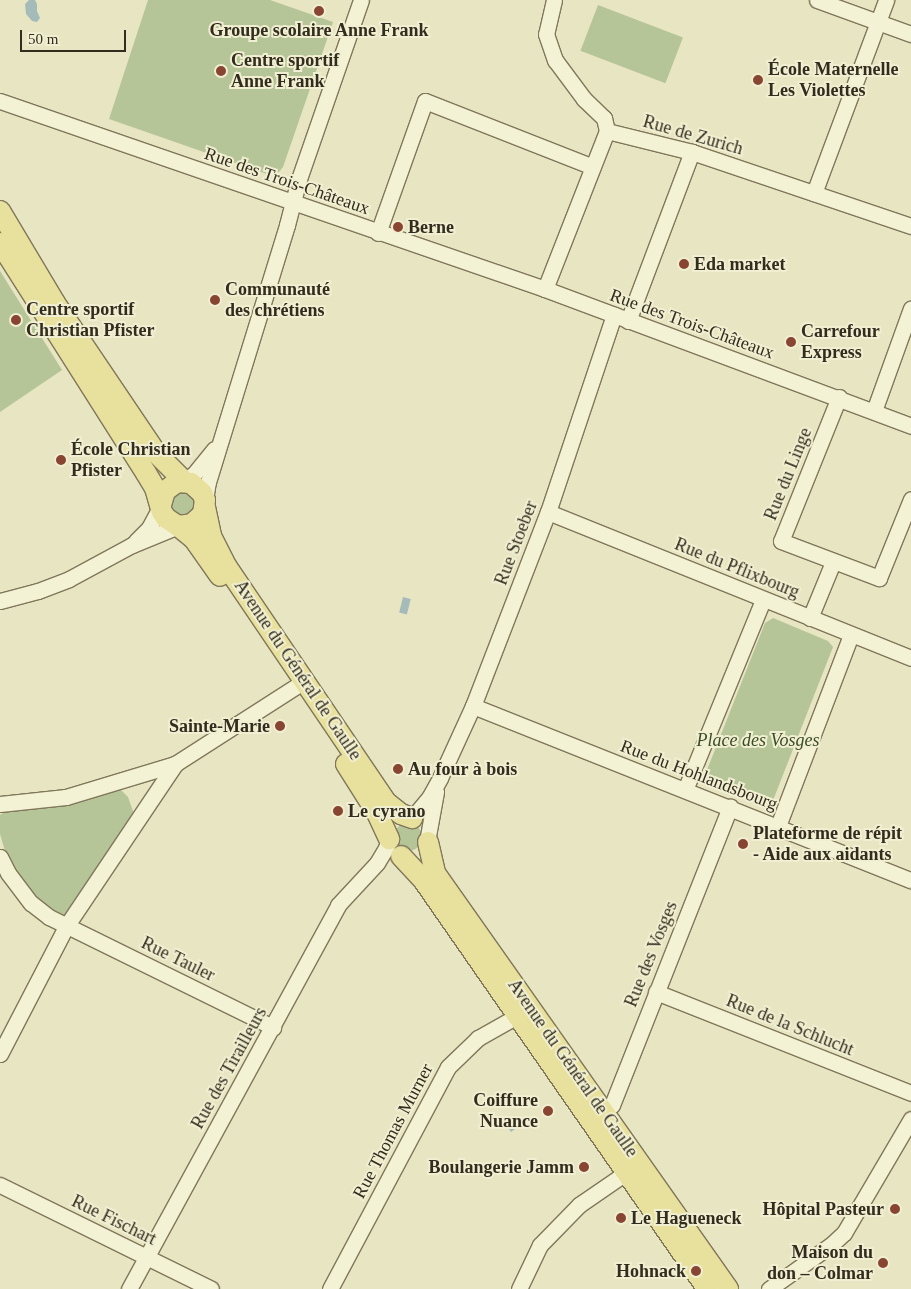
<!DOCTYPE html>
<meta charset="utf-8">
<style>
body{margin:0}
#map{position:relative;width:911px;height:1289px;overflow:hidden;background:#e8e5c2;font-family:Georgia,serif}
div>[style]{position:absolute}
.green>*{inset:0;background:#b5c598;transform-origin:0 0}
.round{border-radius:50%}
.water>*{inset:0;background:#a4bbba;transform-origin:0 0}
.roads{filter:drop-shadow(1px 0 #80775b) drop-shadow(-1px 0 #80775b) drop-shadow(0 1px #80775b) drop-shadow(0 -1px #80775b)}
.minor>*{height:15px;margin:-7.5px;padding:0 7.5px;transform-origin:7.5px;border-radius:7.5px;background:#f4f2d4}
.major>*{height:20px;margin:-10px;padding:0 10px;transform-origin:10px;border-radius:10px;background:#e8e19d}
.dots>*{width:14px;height:14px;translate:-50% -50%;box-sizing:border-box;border:2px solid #f1efd1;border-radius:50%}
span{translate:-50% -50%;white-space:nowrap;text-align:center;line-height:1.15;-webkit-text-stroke:4px #f1efd1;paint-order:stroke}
.poi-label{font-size:18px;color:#322c1e;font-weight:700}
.left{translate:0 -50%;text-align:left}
.right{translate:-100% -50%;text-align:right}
.street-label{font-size:18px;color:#322c1e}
.park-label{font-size:18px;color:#3a4c27;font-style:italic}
.scale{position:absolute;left:20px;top:30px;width:106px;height:22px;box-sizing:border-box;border:2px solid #322c1e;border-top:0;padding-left:6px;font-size:15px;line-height:18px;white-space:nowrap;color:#322c1e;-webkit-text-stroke:4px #f1efd1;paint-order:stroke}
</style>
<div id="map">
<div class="green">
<div style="clip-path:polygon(148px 0,270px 0,333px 22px,283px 167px,279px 172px,267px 174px,109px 119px)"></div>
<div style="left:598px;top:5px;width:91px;height:49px;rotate:21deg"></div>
<div style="clip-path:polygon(0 271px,62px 370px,0 412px)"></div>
<div style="clip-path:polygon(185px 489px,197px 503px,191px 516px,173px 516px,168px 497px)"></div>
<div style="clip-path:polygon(773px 618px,828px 641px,833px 647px,772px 803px,763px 805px,708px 783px,705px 775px,765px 623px)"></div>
<div style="clip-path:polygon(113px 789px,121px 790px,128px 797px,133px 811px,132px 819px,67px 917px,59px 916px,36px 899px,21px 882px,7px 858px,0 834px,0 815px,4px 812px,37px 807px)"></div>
<div class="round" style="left:394px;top:823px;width:28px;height:28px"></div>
</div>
<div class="water">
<div style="clip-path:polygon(29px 0,35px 0,37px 4px,37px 11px,40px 18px,37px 22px,32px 21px,26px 14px,25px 4px)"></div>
<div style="left:403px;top:597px;width:8px;height:16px;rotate:14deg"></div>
<div style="clip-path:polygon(519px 1118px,523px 1123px,511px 1132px,507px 1126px)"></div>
</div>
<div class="roads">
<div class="minor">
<div style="left:554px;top:0;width:35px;rotate:103deg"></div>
<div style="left:546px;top:34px;width:28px;rotate:71deg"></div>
<div style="left:555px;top:60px;width:49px;rotate:53.4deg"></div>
<div style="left:584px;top:99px;width:28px;rotate:44deg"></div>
<div style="left:604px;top:118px;width:13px;rotate:77deg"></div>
<div style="left:817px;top:0;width:100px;rotate:19.9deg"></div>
<div style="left:0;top:101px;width:577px;rotate:19.03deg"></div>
<div style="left:545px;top:289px;width:391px;rotate:20.5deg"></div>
<div style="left:607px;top:131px;width:88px;rotate:13.9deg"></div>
<div style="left:692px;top:152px;width:231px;rotate:18.7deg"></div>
<div style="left:814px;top:193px;width:206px;rotate:-69.5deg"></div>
<div style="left:378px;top:233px;width:140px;rotate:-70.4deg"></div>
<div style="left:425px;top:101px;width:180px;rotate:21.4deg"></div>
<div style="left:545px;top:289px;width:170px;rotate:-68.6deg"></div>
<div style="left:628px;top:321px;width:181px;rotate:-69.3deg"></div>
<div style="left:839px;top:397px;width:155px;rotate:111.9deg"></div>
<div style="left:781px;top:541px;width:105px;rotate:20.7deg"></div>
<div style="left:879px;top:578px;width:85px;rotate:-67.9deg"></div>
<div style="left:874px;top:411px;width:109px;rotate:-70.2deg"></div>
<div style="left:184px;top:481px;width:12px;rotate:-35deg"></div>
<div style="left:194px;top:474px;width:32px;rotate:-51deg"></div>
<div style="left:205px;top:500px;width:18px;rotate:-81deg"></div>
<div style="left:208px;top:482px;width:269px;rotate:-72.9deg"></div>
<div style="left:287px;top:225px;width:48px;rotate:-75.4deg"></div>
<div style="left:299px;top:179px;width:189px;rotate:-70.9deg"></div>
<div style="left:548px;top:512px;width:391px;rotate:21.9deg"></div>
<div style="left:136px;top:541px;width:18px;rotate:-45deg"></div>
<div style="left:149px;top:528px;width:26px;rotate:-62deg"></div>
<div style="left:0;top:601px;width:39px;rotate:-15deg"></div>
<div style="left:38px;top:591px;width:33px;rotate:-21deg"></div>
<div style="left:69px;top:579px;width:72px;rotate:-28.4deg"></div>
<div style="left:132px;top:545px;width:50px;rotate:-22.4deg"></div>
<div style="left:810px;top:618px;width:61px;rotate:-67.7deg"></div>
<div style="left:473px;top:706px;width:471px;rotate:21.7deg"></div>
<div style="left:685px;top:790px;width:205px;rotate:-67.7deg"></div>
<div style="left:0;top:804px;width:66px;rotate:-6.1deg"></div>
<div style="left:66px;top:797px;width:114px;rotate:-16.8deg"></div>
<div style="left:175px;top:764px;width:143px;rotate:-32.7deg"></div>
<div style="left:412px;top:818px;width:26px;rotate:-50deg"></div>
<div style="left:429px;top:798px;width:23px;rotate:-61deg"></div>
<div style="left:440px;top:778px;width:79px;rotate:-65.4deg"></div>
<div style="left:473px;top:706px;width:208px;rotate:-68.9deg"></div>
<div style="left:548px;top:512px;width:208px;rotate:-71.5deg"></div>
<div style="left:778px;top:826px;width:204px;rotate:-69.1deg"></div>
<div style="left:428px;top:836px;width:45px;rotate:-79.7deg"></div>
<div style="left:0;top:857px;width:18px;rotate:63deg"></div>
<div style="left:8px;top:873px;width:38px;rotate:53deg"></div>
<div style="left:31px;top:903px;width:23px;rotate:38deg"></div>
<div style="left:49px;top:917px;width:250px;rotate:26.2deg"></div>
<div style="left:656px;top:992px;width:274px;rotate:21.6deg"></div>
<div style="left:0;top:1054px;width:145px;rotate:-62.6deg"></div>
<div style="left:67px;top:925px;width:194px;rotate:-56.1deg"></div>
<div style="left:603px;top:1110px;width:10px;rotate:-29deg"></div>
<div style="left:612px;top:1105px;width:321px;rotate:-68.4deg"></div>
<div style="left:0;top:1185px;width:235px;rotate:26.2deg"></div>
<div style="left:129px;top:1289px;width:437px;rotate:-61.4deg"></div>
<div style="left:338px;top:905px;width:57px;rotate:-47.1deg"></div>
<div style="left:377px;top:863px;width:17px;rotate:-59deg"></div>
<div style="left:386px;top:848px;width:9px;rotate:-72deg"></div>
<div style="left:330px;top:1289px;width:251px;rotate:-62deg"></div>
<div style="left:448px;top:1067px;width:42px;rotate:-44deg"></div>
<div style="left:478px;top:1038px;width:45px;rotate:-29.4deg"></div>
<div style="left:519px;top:1289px;width:49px;rotate:-64.5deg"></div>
<div style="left:540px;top:1245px;width:56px;rotate:-45.7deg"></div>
<div style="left:579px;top:1205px;width:58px;rotate:-34.5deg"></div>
<div style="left:769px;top:1289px;width:76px;rotate:-35.4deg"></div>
<div style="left:831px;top:1245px;width:18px;rotate:-43deg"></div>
<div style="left:844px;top:1233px;width:132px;rotate:-59.6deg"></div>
</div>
<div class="major">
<div style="left:0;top:211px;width:107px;rotate:59.1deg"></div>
<div style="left:55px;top:303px;width:181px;rotate:56deg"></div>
<div style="left:156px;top:453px;width:40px;rotate:45deg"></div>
<div style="left:0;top:243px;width:272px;rotate:57.6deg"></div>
<div style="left:146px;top:473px;width:17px;rotate:59deg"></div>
<div style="left:155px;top:488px;width:25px;rotate:74deg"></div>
<div style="left:162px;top:512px;width:7px;rotate:56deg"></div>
<div style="left:166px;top:518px;width:14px;rotate:34deg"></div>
<div style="left:178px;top:526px;width:14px;rotate:-8deg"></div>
<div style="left:192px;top:524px;width:15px;rotate:-42deg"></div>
<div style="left:203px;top:514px;width:14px;rotate:-82deg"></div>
<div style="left:205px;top:500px;width:8px;rotate:-113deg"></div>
<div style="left:202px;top:493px;width:15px;rotate:-138deg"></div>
<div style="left:191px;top:483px;width:14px;rotate:-176deg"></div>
<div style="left:177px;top:482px;width:15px;rotate:143deg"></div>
<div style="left:165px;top:491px;width:15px;rotate:106deg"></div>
<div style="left:205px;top:507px;width:30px;rotate:78deg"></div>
<div style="left:211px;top:536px;width:35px;rotate:63deg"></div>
<div style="left:227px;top:567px;width:285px;rotate:55.9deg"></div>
<div style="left:387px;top:803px;width:18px;rotate:38deg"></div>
<div style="left:401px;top:814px;width:12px;rotate:20deg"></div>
<div style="left:178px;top:526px;width:21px;rotate:39deg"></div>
<div style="left:194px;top:539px;width:45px;rotate:54.9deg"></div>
<div style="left:346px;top:764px;width:58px;rotate:57.7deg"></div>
<div style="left:377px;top:813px;width:29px;rotate:65deg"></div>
<div style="left:428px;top:842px;width:32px;rotate:77deg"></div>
<div style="left:435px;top:873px;width:509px;rotate:54.84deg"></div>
<div style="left:401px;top:856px;width:34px;rotate:47deg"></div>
<div style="left:424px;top:881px;width:497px;rotate:55.2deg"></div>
</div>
</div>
<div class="dots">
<div style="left:319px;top:11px;background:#884532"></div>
<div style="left:221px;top:71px;background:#884532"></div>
<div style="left:758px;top:80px;background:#884532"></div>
<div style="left:398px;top:227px;background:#884532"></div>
<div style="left:684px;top:264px;background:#884532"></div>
<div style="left:215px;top:300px;background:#884532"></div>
<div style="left:16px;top:320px;background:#884532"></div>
<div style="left:791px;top:342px;background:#884532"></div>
<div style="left:61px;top:460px;background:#884532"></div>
<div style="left:280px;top:726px;background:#884532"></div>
<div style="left:398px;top:769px;background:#884532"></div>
<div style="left:338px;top:811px;background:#884532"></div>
<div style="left:743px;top:844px;background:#884532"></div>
<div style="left:548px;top:1111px;background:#884532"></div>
<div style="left:584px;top:1167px;background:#884532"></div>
<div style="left:895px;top:1209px;background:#884532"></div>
<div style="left:621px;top:1218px;background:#884532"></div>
<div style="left:883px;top:1263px;background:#884532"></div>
<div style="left:696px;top:1271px;background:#884532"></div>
</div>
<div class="poi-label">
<span style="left:319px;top:30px">Groupe scolaire Anne Frank</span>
<span class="left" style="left:231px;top:71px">Centre sportif<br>Anne Frank</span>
<span class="left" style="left:768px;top:80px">École Maternelle<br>Les Violettes</span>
<span class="left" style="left:408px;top:227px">Berne</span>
<span class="left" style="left:694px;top:264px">Eda market</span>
<span class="left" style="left:225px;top:300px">Communauté<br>des chrétiens</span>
<span class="left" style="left:26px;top:320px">Centre sportif<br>Christian Pfister</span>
<span class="left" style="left:801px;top:342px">Carrefour<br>Express</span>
<span class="left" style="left:71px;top:460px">École Christian<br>Pfister</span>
<span class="right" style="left:270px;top:726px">Sainte-Marie</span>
<span class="left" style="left:408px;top:769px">Au four à bois</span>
<span class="left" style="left:348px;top:811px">Le cyrano</span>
<span class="left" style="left:753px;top:844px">Plateforme de répit<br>- Aide aux aidants</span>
<span class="right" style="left:538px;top:1111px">Coiffure<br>Nuance</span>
<span class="right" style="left:574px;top:1167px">Boulangerie Jamm</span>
<span class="right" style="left:884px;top:1209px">Hôpital Pasteur</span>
<span class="left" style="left:631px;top:1218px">Le Hagueneck</span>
<span class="right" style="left:873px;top:1263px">Maison du<br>don – Colmar</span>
<span class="right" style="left:686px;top:1271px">Hohnack</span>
</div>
<div class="street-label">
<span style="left:693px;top:135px;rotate:16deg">Rue de Zurich</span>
<span style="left:287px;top:181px;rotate:19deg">Rue des Trois-Châteaux</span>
<span style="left:692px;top:324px;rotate:20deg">Rue des Trois-Châteaux</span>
<span style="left:788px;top:474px;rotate:-68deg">Rue du Linge</span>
<span style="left:516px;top:543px;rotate:-69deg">Rue Stoeber</span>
<span style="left:737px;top:568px;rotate:22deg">Rue du Pflixbourg</span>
<span style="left:298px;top:670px;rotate:56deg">Avenue du Général de Gaulle</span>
<span style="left:699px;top:775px;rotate:21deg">Rue du Hohlandsbourg</span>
<span style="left:651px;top:954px;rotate:-68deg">Rue des Vosges</span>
<span style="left:178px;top:959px;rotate:26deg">Rue Tauler</span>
<span style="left:790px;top:1025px;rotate:22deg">Rue de la Schlucht</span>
<span style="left:229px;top:1068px;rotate:-61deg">Rue des Tirailleurs</span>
<span style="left:573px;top:1068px;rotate:55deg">Avenue du Général de Gaulle</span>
<span style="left:393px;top:1131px;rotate:-62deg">Rue Thomas Murner</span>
<span style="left:114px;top:1220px;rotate:26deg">Rue Fischart</span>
</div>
<div class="park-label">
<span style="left:758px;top:740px">Place des Vosges</span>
</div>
<div class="scale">50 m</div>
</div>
